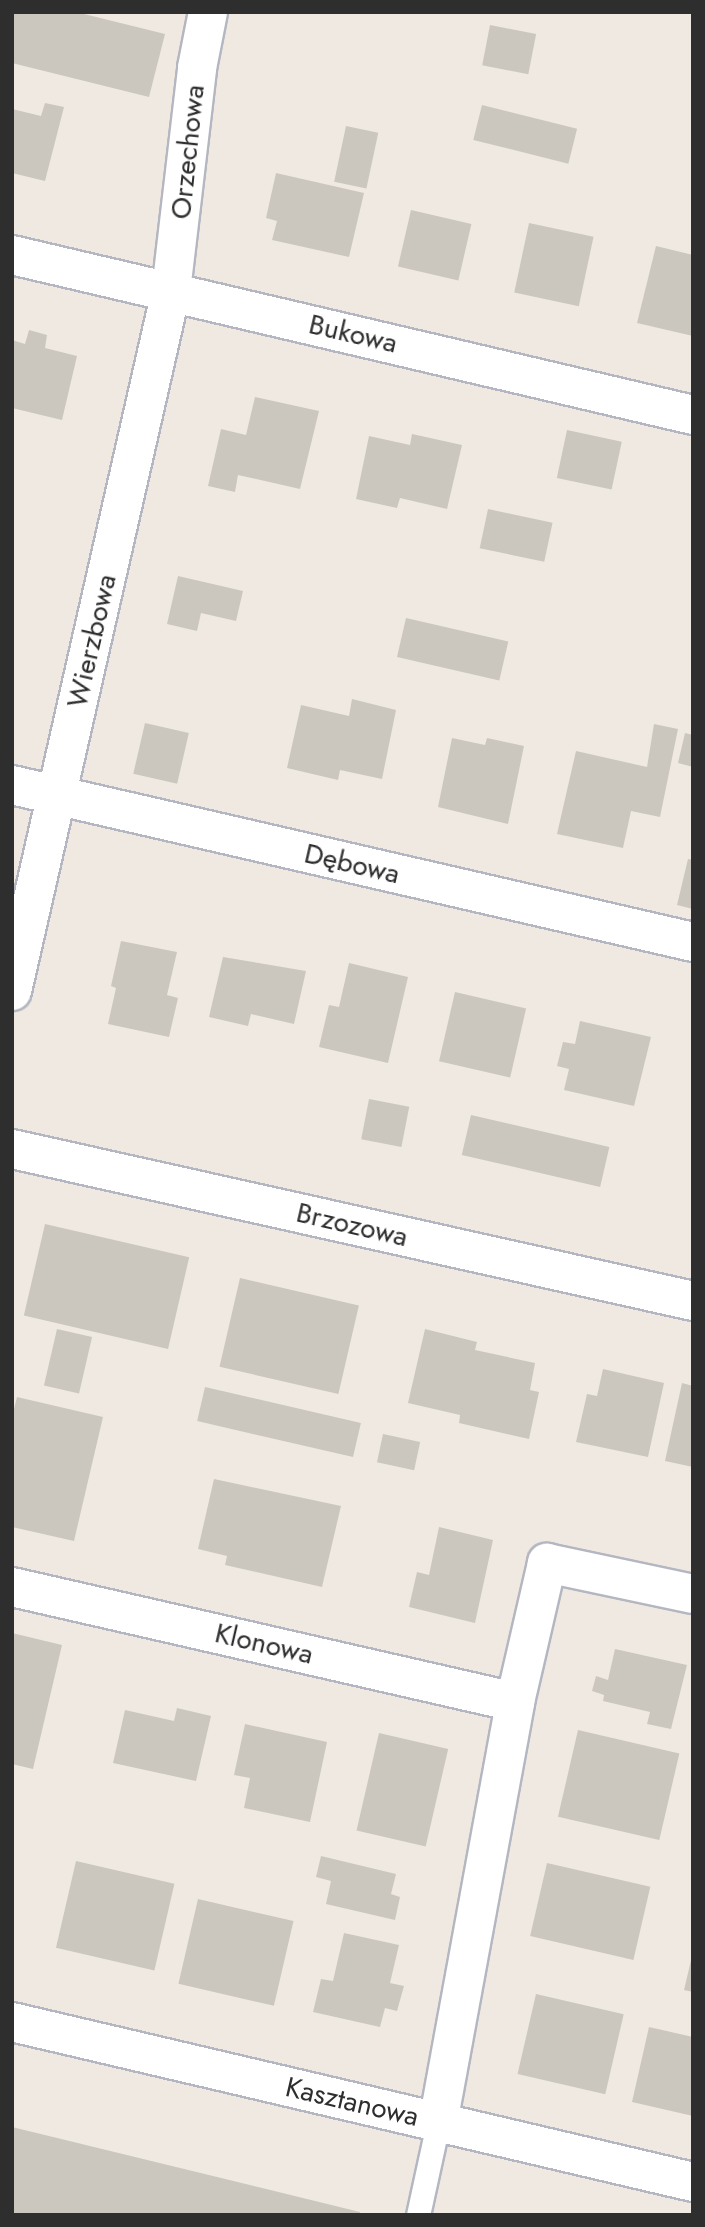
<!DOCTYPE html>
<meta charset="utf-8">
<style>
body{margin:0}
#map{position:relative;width:705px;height:2227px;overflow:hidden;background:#efe9e1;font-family:Jost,sans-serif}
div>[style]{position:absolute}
.building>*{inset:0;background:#cbc7bf;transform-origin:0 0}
.roads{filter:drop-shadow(2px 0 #b4b7c1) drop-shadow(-2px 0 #b4b7c1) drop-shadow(0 2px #b4b7c1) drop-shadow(0 -2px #b4b7c1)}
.lane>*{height:23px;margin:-11.5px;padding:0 11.5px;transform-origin:11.5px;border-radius:11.5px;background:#fff}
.street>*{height:38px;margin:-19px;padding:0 19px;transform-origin:19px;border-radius:19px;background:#fff}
span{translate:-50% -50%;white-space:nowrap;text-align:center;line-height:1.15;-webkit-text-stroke:5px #fff;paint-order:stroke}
.street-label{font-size:28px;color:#2e2e2e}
.frame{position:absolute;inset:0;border:14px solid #2e2e2e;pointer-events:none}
</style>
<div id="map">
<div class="building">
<div style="clip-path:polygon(12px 12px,76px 12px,165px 34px,149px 97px,12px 63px)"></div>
<div style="left:490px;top:25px;width:47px;height:41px;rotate:11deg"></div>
<div style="clip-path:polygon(45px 103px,64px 107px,45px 181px,12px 173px,12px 109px,41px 116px)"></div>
<div style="left:482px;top:105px;width:98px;height:36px;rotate:14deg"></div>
<div style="left:346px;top:126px;width:33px;height:57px;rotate:12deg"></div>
<div style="clip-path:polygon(276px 173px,364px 193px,349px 257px,272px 240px,277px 221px,266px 218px)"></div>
<div style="left:411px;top:210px;width:62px;height:58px;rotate:13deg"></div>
<div style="left:529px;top:223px;width:66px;height:71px;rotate:12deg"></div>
<div style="clip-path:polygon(656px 246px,693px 255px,693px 336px,637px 323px)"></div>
<div style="clip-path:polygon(29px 330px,47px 335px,45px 348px,77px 356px,62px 420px,12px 408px,12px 340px,25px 344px)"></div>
<div style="clip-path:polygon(255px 397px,319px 411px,300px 489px,238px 475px,235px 492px,208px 486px,221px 429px,246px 435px)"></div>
<div style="left:567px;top:430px;width:56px;height:49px;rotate:12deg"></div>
<div style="clip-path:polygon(412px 434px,462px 445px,447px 509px,400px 498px,397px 508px,356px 499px,369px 436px,410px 445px)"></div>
<div style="left:488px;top:509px;width:66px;height:40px;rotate:12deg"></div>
<div style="clip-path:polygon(178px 576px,243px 591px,236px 621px,201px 613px,197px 631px,167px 624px)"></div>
<div style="left:406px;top:618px;width:105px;height:40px;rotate:13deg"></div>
<div style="clip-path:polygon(352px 699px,396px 710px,382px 779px,340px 770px,338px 780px,287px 768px,301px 705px,349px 716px)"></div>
<div style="left:145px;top:723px;width:45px;height:52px;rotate:13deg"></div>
<div style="clip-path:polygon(654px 724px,678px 729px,660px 817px,631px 811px,623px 848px,557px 834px,576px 751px,647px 767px)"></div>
<div style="clip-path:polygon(685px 733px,693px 735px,693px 767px,678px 763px)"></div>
<div style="clip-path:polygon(452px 738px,485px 745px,487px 738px,524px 746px,508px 824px,438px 807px)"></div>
<div style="clip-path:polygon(688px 859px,693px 860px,693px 909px,677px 905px)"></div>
<div style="clip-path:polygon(121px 941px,177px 952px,167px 995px,178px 998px,169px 1037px,108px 1024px,116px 988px,111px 986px)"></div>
<div style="clip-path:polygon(223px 957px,306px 971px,294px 1024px,251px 1014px,248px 1026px,209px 1017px)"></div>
<div style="clip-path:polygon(349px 963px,408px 977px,388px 1063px,319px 1047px,329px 1005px,339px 1007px)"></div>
<div style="left:455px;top:992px;width:73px;height:71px;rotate:13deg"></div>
<div style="clip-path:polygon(580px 1021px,651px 1037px,634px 1106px,564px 1090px,569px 1069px,557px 1066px,563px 1042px,575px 1044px)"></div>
<div style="left:369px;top:1099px;width:41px;height:41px;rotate:11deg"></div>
<div style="left:471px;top:1115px;width:142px;height:41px;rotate:13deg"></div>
<div style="left:45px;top:1224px;width:148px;height:94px;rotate:13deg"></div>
<div style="left:240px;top:1278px;width:122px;height:91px;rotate:13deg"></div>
<div style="left:57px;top:1329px;width:36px;height:58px;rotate:13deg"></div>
<div style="clip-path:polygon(425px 1329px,477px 1342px,475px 1350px,535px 1363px,530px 1390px,539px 1392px,529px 1439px,459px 1423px,460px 1415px,408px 1403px)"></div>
<div style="clip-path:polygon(603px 1369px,664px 1383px,648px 1457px,576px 1442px,587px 1394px,597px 1396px)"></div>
<div style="clip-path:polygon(682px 1383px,693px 1386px,693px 1467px,665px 1461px)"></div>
<div style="left:205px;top:1387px;width:160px;height:35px;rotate:13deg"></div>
<div style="clip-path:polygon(17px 1397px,103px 1417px,74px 1541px,12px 1527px,12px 1417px)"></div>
<div style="left:383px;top:1434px;width:38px;height:29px;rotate:12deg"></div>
<div style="clip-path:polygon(214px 1479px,341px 1506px,322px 1587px,225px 1565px,227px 1556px,198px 1549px)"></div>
<div style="clip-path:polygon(439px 1527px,493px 1540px,475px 1623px,409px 1607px,417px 1572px,429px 1575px)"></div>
<div style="clip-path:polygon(12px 1633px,62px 1645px,33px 1769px,12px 1764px)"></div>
<div style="clip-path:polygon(615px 1649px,687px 1665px,671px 1729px,647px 1724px,650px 1712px,603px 1701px,604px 1695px,592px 1691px,596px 1676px,608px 1680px)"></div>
<div style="clip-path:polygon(177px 1708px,211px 1716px,196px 1781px,113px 1763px,125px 1710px,174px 1721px)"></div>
<div style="clip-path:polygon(245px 1724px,327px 1742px,310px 1822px,244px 1808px,250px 1778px,234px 1775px)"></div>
<div style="left:578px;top:1730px;width:104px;height:89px;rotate:13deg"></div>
<div style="left:379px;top:1733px;width:71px;height:100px;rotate:13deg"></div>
<div style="clip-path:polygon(321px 1856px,396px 1874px,391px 1894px,400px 1897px,395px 1920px,326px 1904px,331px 1881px,316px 1877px)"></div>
<div style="left:76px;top:1861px;width:101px;height:89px;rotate:13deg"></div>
<div style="left:547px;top:1863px;width:106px;height:75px;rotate:13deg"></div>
<div style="left:198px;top:1899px;width:98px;height:87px;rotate:13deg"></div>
<div style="clip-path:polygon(344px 1933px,399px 1945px,390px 1983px,404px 1986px,397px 2011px,385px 2008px,380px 2027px,313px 2012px,321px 1979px,333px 1981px)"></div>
<div style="clip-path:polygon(692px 1956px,693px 1956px,693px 1992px,684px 1990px)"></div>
<div style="left:536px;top:1994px;width:90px;height:82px;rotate:13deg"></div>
<div style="clip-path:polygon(649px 2027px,693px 2037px,693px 2116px,632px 2102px)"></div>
<div style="clip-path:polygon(12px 2127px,360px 2212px,360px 2215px,12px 2215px)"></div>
</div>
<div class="roads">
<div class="lane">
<div style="left:418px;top:2215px;width:94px;rotate:-77.7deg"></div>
</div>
<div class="street">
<div style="left:12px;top:255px;width:700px;rotate:13.22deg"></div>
<div style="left:12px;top:785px;width:699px;rotate:12.98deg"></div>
<div style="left:12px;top:991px;width:718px;rotate:-77.2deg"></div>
<div style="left:171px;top:291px;width:225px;rotate:-83.3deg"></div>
<div style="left:197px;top:68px;width:57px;rotate:-78.9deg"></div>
<div style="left:12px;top:1149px;width:698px;rotate:12.58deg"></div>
<div style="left:12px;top:1587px;width:516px;rotate:12.88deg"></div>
<div style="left:12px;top:2022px;width:700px;rotate:13.22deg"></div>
<div style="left:438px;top:2123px;width:428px;rotate:-79.6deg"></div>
<div style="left:515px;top:1702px;width:143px;rotate:-77deg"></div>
<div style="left:547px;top:1563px;width:149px;rotate:12deg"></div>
</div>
</div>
<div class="street-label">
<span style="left:188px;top:152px;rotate:-84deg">Orzechowa</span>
<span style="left:353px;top:334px;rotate:13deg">Bukowa</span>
<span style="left:92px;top:641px;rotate:-77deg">Wierzbowa</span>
<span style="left:352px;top:864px;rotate:13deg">Dębowa</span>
<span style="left:352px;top:1225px;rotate:13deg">Brzozowa</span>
<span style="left:264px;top:1644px;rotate:13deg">Klonowa</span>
<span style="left:352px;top:2102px;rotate:13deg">Kasztanowa</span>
</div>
<div class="frame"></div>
</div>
